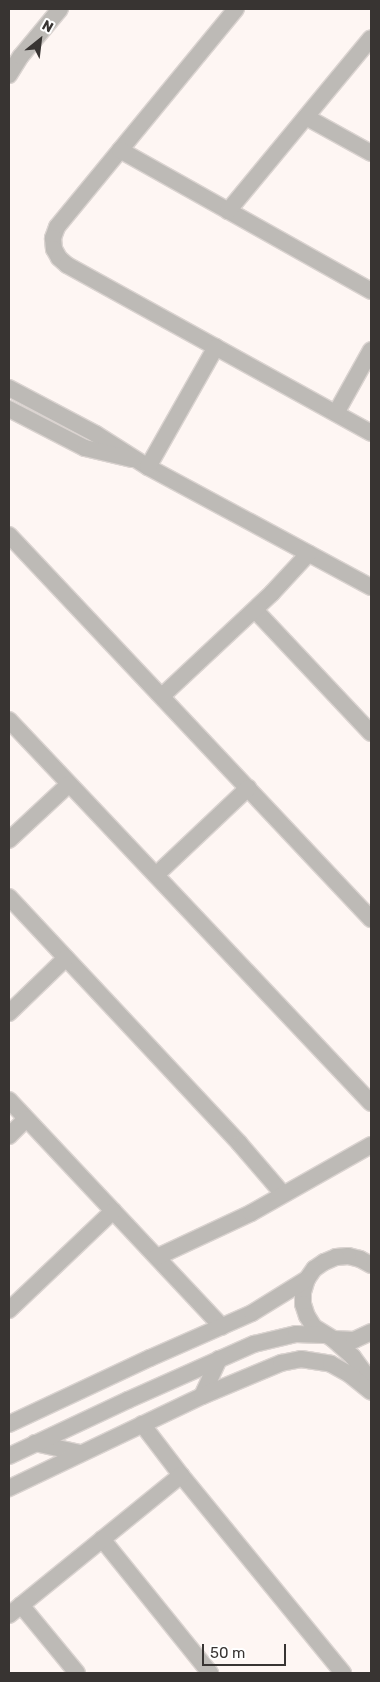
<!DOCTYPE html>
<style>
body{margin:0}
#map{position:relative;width:380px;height:1682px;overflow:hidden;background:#fef6f3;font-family:Rubik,sans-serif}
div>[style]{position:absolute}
.roads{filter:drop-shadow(1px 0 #dad3d0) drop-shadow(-1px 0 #dad3d0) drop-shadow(0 1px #dad3d0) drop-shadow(0 -1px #dad3d0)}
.minor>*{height:16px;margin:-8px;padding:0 8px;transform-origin:8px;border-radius:8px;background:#bdbab6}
span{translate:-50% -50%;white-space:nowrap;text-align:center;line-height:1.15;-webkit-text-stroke:4.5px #fff;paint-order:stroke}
.frame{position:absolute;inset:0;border:10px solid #383432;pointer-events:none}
.north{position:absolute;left:15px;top:15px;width:50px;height:50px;-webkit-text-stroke:4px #fff;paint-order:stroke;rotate:29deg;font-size:14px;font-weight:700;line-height:20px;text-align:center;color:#383432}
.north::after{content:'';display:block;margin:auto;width:18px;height:22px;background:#383432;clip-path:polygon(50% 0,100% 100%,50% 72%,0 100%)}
.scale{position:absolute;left:202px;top:1644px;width:84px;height:22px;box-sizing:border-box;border:2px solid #383432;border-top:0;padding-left:6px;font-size:15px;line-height:18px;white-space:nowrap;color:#383432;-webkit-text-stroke:4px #fff;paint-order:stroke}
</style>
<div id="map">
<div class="roads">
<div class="minor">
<div style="left:236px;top:9px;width:282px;rotate:129.4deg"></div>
<div style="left:57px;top:227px;width:12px;rotate:110deg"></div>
<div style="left:53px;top:238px;width:11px;rotate:85deg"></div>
<div style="left:54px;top:249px;width:10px;rotate:61deg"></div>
<div style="left:59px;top:258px;width:11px;rotate:41deg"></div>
<div style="left:67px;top:265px;width:347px;rotate:28.9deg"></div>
<div style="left:9px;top:75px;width:22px;rotate:-58deg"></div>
<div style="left:21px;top:56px;width:61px;rotate:-50.3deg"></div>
<div style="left:306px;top:117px;width:74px;rotate:29deg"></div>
<div style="left:120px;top:150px;width:288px;rotate:29.3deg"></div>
<div style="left:228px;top:211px;width:224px;rotate:-50.4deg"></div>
<div style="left:9px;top:388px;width:98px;rotate:27.9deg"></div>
<div style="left:96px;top:434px;width:62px;rotate:32.4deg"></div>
<div style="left:148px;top:467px;width:253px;rotate:28.3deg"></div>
<div style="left:9px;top:409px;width:85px;rotate:27.2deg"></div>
<div style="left:85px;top:448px;width:48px;rotate:13.2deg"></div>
<div style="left:336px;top:413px;width:72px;rotate:-60.9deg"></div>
<div style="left:148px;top:467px;width:138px;rotate:-60.5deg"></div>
<div style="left:9px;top:535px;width:528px;rotate:46.69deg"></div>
<div style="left:255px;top:610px;width:169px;rotate:46.7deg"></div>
<div style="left:162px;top:696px;width:151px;rotate:-43.1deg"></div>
<div style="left:272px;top:593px;width:54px;rotate:-47.2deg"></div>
<div style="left:9px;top:720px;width:527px;rotate:46.61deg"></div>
<div style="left:9px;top:840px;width:82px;rotate:-43deg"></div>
<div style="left:156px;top:875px;width:127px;rotate:-43.4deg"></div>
<div style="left:9px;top:897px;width:338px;rotate:46.9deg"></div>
<div style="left:240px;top:1144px;width:66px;rotate:49.3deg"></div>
<div style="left:9px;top:1013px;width:79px;rotate:-44deg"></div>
<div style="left:9px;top:1100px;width:311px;rotate:46.8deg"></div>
<div style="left:9px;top:1136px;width:24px;rotate:-45deg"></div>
<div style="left:157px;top:1257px;width:104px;rotate:-25.1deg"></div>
<div style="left:251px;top:1213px;width:138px;rotate:-29.5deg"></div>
<div style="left:371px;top:1265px;width:13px;rotate:-151deg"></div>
<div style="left:360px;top:1259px;width:12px;rotate:-166deg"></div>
<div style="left:348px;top:1256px;width:12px;rotate:175deg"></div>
<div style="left:336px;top:1257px;width:13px;rotate:157deg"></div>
<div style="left:324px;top:1262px;width:12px;rotate:145deg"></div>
<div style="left:314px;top:1269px;width:12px;rotate:125deg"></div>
<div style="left:307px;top:1279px;width:14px;rotate:107deg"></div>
<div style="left:303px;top:1292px;width:12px;rotate:90deg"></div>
<div style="left:303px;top:1304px;width:13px;rotate:72deg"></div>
<div style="left:307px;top:1316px;width:13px;rotate:58deg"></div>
<div style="left:314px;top:1327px;width:22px;rotate:32deg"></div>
<div style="left:333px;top:1339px;width:21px;rotate:3deg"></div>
<div style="left:354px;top:1340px;width:19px;rotate:-25deg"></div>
<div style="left:9px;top:1310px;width:144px;rotate:-43.6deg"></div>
<div style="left:333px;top:1339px;width:27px;rotate:42deg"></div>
<div style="left:353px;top:1357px;width:31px;rotate:54deg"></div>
<div style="left:202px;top:1396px;width:41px;rotate:-65.3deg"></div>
<div style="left:9px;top:1424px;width:156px;rotate:-25.1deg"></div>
<div style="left:150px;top:1358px;width:111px;rotate:-23.8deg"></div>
<div style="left:252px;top:1313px;width:65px;rotate:-31.7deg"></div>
<div style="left:142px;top:1424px;width:64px;rotate:52.6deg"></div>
<div style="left:181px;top:1475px;width:256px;rotate:50.7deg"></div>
<div style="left:35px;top:1443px;width:46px;rotate:12.5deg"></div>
<div style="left:9px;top:1456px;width:132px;rotate:-25.2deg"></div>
<div style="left:128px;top:1400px;width:138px;rotate:-24deg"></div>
<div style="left:254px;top:1344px;width:43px;rotate:-13.4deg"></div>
<div style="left:296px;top:1334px;width:28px;rotate:2deg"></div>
<div style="left:9px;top:1488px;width:214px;rotate:-25.5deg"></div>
<div style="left:202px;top:1396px;width:86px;rotate:-22.7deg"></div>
<div style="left:281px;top:1363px;width:20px;rotate:-11deg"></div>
<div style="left:301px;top:1359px;width:30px;rotate:9deg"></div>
<div style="left:331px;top:1364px;width:21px;rotate:29deg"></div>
<div style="left:349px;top:1374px;width:28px;rotate:39deg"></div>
<div style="left:102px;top:1539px;width:172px;rotate:51.1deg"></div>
<div style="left:21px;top:1605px;width:88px;rotate:50.5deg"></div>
<div style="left:9px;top:1615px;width:222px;rotate:-39.1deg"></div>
</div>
</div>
<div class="frame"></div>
<div class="north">N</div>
<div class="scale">50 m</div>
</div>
